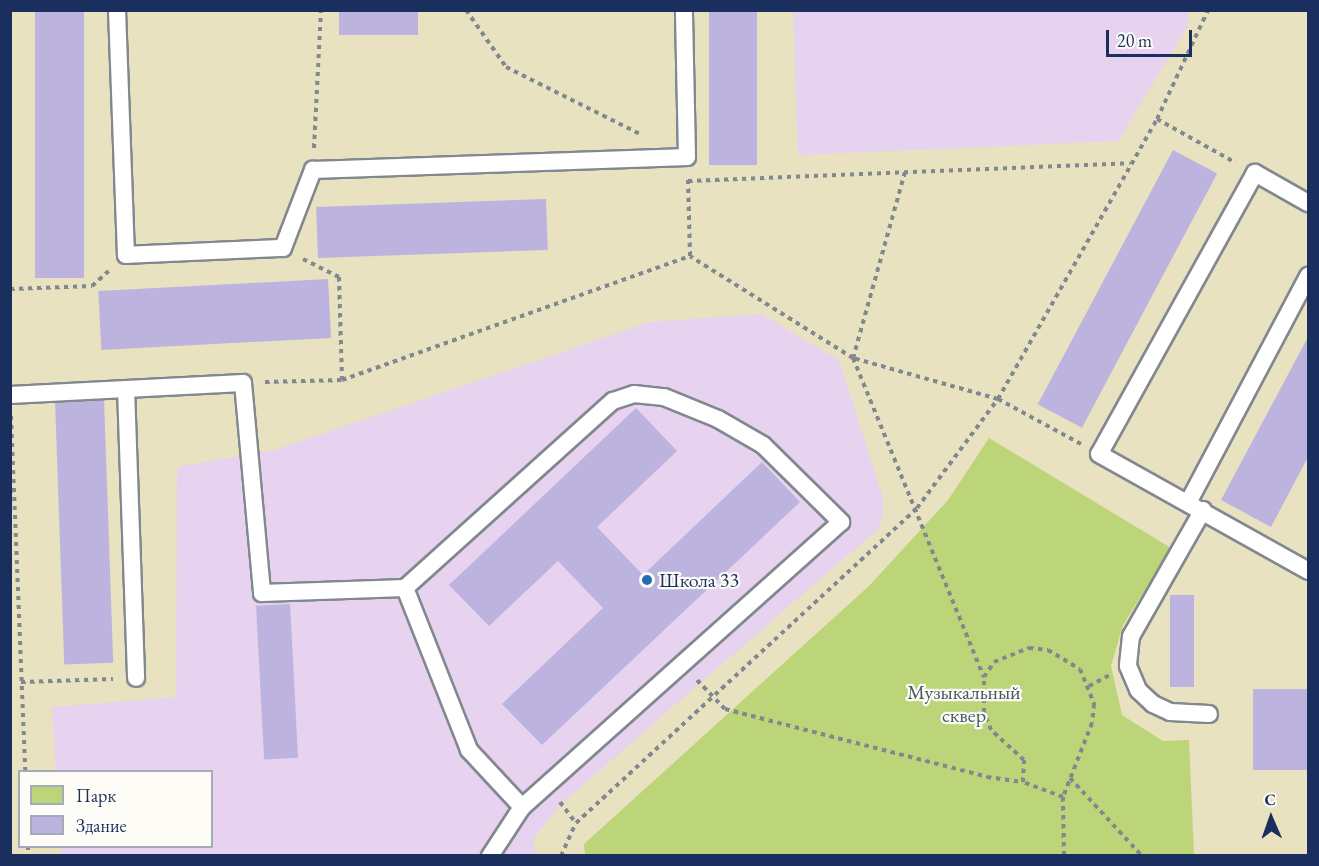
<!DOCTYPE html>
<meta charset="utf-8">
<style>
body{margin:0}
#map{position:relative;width:1319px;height:866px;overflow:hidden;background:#e8e2c0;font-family:"EB Garamond",serif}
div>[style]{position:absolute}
.built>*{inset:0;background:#e7d2ef}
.green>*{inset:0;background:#bdd579}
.building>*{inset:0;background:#bcb3df;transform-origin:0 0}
.path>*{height:4px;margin-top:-2px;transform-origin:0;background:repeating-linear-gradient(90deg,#82888f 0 4.5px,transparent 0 9px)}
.roads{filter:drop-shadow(2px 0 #82888f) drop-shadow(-2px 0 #82888f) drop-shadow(0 2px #82888f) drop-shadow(0 -2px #82888f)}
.service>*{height:16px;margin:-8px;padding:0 8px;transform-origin:8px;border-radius:8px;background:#fff}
.dots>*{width:16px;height:16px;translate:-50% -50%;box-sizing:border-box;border:3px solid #fdfcf7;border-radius:50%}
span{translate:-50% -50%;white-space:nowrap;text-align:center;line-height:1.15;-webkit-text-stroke:4.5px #fdfcf7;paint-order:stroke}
.poi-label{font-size:20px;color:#1b2f5e}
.left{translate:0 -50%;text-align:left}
.park-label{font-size:20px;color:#445865}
.frame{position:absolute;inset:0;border:12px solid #1b2f5e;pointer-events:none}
.legend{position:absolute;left:18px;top:770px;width:195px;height:78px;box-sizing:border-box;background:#fdfcf7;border:2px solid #a3aaba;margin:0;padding:8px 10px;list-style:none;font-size:18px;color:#1b2f5e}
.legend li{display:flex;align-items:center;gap:12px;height:30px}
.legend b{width:30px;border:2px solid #a3aaba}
.north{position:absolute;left:1241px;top:788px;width:60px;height:60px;-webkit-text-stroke:4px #fdfcf7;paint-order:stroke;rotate:358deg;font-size:16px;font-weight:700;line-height:24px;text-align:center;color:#1b2f5e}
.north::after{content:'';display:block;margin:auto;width:21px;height:27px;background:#1b2f5e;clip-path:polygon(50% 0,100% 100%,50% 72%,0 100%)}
.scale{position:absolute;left:1106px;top:30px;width:86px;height:27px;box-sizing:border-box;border:3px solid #1b2f5e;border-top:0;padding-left:8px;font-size:18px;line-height:21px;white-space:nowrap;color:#1b2f5e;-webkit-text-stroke:4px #fdfcf7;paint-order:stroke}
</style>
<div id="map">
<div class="built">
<div style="clip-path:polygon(1187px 11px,1188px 26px,1118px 141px,798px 155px,793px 11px)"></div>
<div style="clip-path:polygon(761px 314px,839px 360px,883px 498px,883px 516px,878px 529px,562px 803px,534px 838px,535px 855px,61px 855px,60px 847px,212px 846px,212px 772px,56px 771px,52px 707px,176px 697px,177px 467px,278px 449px,650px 322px)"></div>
</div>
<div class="green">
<div style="clip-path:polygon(989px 438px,1171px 548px,1123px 625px,1111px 666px,1122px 715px,1163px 741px,1189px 740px,1194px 855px,585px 855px,584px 844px,869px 586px,948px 500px)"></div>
</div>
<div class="building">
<div style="left:35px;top:10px;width:49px;height:268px"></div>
<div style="left:339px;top:10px;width:79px;height:25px"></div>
<div style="left:709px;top:10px;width:48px;height:155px"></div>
<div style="left:1173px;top:150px;width:50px;height:288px;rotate:28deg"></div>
<div style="left:546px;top:199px;width:51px;height:230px;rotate:88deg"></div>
<div style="left:328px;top:279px;width:59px;height:230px;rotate:87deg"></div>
<div style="clip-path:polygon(1308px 337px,1308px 457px,1271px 527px,1221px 500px)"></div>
<div style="left:104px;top:399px;width:264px;height:49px;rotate:88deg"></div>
<div style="clip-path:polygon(636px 408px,677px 451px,597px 527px,643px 575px,762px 462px,800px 502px,542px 745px,502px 704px,603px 608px,558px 561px,489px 626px,449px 585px)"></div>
<div style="left:1170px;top:595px;width:24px;height:92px"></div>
<div style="left:290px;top:604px;width:154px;height:34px;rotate:87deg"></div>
<div style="left:1308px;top:689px;width:81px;height:55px;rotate:90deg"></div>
</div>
<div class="path">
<div style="left:466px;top:10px;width:70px;rotate:54.9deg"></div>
<div style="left:506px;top:67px;width:152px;rotate:26.6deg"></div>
<div style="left:1157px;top:119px;width:90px;rotate:29.1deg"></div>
<div style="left:314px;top:148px;width:138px;rotate:-87.1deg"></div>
<div style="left:905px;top:172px;width:193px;rotate:105.6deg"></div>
<div style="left:853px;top:358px;width:345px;rotate:67.7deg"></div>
<div style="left:688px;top:181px;width:442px;rotate:-2.3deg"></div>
<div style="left:303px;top:259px;width:40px;rotate:26.6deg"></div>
<div style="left:339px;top:277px;width:103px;rotate:88.3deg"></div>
<div style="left:10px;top:289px;width:82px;rotate:-2.1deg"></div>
<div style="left:92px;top:286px;width:24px;rotate:-42deg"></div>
<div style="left:265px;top:382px;width:77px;rotate:-1.5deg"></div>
<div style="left:342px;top:380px;width:369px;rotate:-19.6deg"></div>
<div style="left:11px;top:416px;width:356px;rotate:87.7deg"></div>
<div style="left:1081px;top:444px;width:94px;rotate:-151.5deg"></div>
<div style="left:998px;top:399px;width:322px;rotate:-60.4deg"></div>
<div style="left:1157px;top:119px;width:120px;rotate:-64.9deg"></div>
<div style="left:1029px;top:648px;width:19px;rotate:6deg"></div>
<div style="left:1048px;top:650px;width:37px;rotate:31deg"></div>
<div style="left:1080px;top:669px;width:38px;rotate:68deg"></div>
<div style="left:1094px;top:704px;width:19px;rotate:96deg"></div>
<div style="left:1092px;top:723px;width:79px;rotate:111.4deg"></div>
<div style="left:1063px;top:797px;width:43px;rotate:-159.4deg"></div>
<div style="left:1023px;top:782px;width:22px;rotate:-87deg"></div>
<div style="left:1024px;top:760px;width:45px;rotate:-137.7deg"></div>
<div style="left:991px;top:730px;width:19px;rotate:-111deg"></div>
<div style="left:984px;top:712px;width:35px;rotate:-90deg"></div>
<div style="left:984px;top:677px;width:18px;rotate:-56deg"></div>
<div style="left:994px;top:662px;width:38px;rotate:-22deg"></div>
<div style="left:697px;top:680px;width:40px;rotate:46deg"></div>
<div style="left:725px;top:709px;width:271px;rotate:14.5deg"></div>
<div style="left:987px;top:777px;width:36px;rotate:8deg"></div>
<div style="left:21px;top:682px;width:92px;rotate:-1.9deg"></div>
<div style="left:1089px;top:686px;width:24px;rotate:-28deg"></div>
<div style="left:1070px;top:778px;width:106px;rotate:47.3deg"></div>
<div style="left:1063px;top:797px;width:59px;rotate:89deg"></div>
<div style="left:560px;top:802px;width:26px;rotate:53deg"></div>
<div style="left:28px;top:846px;width:10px;rotate:90deg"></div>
<div style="left:561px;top:856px;width:36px;rotate:-66deg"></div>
<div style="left:576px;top:823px;width:464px;rotate:-42.7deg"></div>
<div style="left:917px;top:508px;width:136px;rotate:-53.4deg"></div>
<div style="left:998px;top:399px;width:151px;rotate:-164.2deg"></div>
<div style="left:853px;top:358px;width:192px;rotate:-148deg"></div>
<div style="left:690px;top:256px;width:78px;rotate:-91.5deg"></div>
</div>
<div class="roads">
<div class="service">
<div style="left:117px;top:10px;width:245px;rotate:87.9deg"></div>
<div style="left:126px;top:255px;width:157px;rotate:-2.6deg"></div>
<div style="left:283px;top:248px;width:84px;rotate:-69deg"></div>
<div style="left:313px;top:170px;width:374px;rotate:-2deg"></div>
<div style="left:687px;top:157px;width:147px;rotate:-91.2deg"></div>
<div style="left:1308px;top:203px;width:61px;rotate:-150.5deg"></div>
<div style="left:1255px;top:173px;width:321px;rotate:119deg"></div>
<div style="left:1099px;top:454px;width:240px;rotate:29.2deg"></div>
<div style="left:126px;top:389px;width:117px;rotate:-2.9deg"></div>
<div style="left:243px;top:383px;width:211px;rotate:84.8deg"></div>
<div style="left:262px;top:593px;width:143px;rotate:-2deg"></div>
<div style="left:405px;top:588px;width:174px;rotate:68.4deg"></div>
<div style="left:469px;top:750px;width:78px;rotate:47.1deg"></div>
<div style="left:10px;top:395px;width:116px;rotate:-3deg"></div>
<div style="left:126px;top:389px;width:289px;rotate:88deg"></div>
<div style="left:1189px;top:501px;width:255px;rotate:-62.1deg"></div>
<div style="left:1203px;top:510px;width:145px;rotate:119.7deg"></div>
<div style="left:1131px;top:636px;width:30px;rotate:96deg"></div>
<div style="left:1128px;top:666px;width:26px;rotate:67deg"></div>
<div style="left:1138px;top:690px;width:21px;rotate:43deg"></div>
<div style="left:1153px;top:704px;width:19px;rotate:25deg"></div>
<div style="left:1170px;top:712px;width:39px;rotate:3deg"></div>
<div style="left:405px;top:588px;width:280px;rotate:-42deg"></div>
<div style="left:613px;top:401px;width:22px;rotate:-18deg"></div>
<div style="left:634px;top:394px;width:30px;rotate:6deg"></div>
<div style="left:664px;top:397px;width:58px;rotate:22.2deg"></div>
<div style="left:718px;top:419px;width:52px;rotate:30deg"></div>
<div style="left:763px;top:445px;width:110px;rotate:44.6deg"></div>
<div style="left:841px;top:522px;width:428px;rotate:138.2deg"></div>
<div style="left:522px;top:807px;width:59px;rotate:123.1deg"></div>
</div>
</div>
<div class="dots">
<div style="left:647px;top:580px;background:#1f6fb2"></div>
</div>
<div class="poi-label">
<span class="left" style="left:659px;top:580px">Школа 33</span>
</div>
<div class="park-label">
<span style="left:964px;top:704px">Музыкальный<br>сквер</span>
</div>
<div class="frame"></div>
<ul class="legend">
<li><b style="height:16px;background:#bdd579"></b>Парк</li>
<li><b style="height:16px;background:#bcb3df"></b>Здание</li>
</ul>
<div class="north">С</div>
<div class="scale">20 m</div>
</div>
